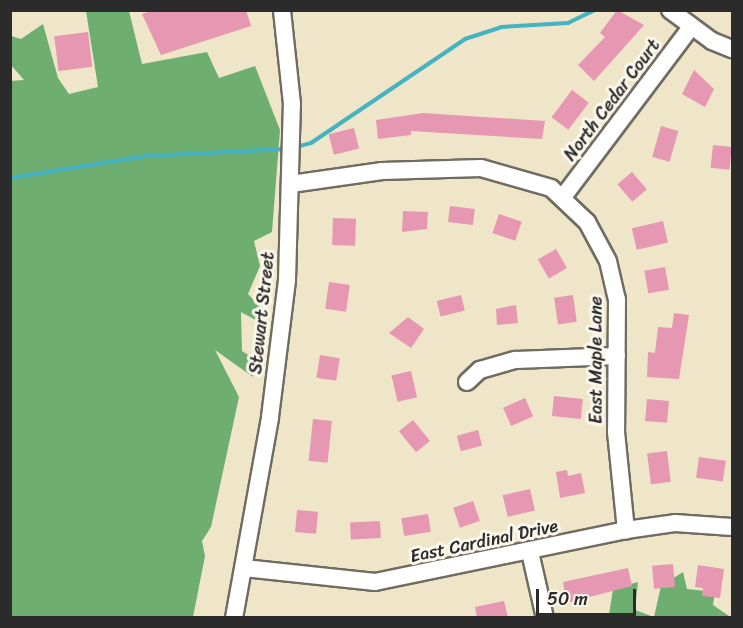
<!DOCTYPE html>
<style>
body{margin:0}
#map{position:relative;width:743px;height:628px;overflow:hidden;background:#efe5c8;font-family:Sriracha,sans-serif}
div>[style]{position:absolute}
.forest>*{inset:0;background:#6eae71}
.stream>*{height:4px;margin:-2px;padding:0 2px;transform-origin:2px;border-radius:2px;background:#45b3c1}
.building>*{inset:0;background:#e697b1;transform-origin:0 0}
.roads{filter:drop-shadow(2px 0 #706c62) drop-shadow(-2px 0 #706c62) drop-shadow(0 2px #706c62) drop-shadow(0 -2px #706c62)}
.minor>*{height:16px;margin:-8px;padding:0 8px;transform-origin:8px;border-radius:8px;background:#fff}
span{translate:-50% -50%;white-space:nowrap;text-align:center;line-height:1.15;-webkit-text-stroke:6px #fbf7ec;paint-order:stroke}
.street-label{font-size:18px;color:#2b2b2b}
.frame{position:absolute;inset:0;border:12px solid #2b2b2b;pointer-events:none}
.scale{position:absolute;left:536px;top:589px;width:100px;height:27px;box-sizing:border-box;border:3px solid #2b2b2b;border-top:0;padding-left:8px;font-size:18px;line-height:21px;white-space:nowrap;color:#2b2b2b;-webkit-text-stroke:4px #fbf7ec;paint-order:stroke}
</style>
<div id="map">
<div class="forest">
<div style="clip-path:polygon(86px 11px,129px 11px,142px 64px,207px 52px,219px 78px,255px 66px,280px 130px,272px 232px,254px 241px,260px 266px,248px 294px,262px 309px,259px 322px,241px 312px,242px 351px,253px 358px,253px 377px,215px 350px,239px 397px,211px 527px,202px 541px,205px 556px,193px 617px,11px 617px,10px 81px,24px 80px,11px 65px,11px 36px,21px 39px,43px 24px,58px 78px,69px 94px,98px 87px)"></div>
<div style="clip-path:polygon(683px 572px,687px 589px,715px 592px,713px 605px,732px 618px,596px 618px,609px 615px,613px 589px,638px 582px,635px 610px,654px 617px,661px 586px)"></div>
</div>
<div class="stream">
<div style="left:296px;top:147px;width:16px;rotate:-15deg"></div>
<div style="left:311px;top:143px;width:186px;rotate:-34deg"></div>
<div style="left:465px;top:39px;width:38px;rotate:-18deg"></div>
<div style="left:501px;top:27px;width:67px;rotate:-3.4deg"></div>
<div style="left:568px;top:23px;width:30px;rotate:-26deg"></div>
<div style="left:10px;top:178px;width:138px;rotate:-9.2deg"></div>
<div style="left:146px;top:156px;width:140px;rotate:-2.9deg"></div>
</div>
<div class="building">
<div style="clip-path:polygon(155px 10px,246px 10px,251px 26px,161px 55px,142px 14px)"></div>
<div style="clip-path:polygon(617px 10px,644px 25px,594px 81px,578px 65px,605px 37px,600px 33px)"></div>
<div style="left:88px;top:32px;width:35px;height:34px;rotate:83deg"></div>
<div style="clip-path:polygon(694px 70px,714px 89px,705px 107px,682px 94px)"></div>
<div style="left:572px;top:90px;width:21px;height:34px;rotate:37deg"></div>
<div style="clip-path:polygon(423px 113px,545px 121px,542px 139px,411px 131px,411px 135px,378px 139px,376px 120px)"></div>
<div style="left:661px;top:126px;width:18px;height:32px;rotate:16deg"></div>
<div style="left:354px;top:128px;width:21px;height:26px;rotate:76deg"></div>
<div style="left:713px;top:145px;width:19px;height:23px;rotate:6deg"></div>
<div style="left:632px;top:172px;width:23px;height:19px;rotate:50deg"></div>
<div style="left:450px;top:206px;width:25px;height:16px;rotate:7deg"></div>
<div style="clip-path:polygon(403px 211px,428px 212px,427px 229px,402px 232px)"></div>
<div style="left:499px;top:214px;width:24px;height:20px;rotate:19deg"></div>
<div style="left:333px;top:218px;width:23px;height:27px;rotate:2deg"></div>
<div style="left:663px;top:221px;width:22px;height:32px;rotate:77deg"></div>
<div style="left:556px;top:249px;width:22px;height:21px;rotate:60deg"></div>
<div style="left:665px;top:267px;width:23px;height:21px;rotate:80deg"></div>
<div style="left:329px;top:282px;width:21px;height:27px;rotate:8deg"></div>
<div style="left:461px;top:295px;width:16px;height:25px;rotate:76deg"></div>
<div style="left:573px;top:295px;width:27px;height:19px;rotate:82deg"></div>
<div style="clip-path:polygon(516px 305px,518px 323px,497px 325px,496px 309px)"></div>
<div style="clip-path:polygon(674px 313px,689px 315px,679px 379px,647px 377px,648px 352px,655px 353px,658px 327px,672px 328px)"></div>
<div style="clip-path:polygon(408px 317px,424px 329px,411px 348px,389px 333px)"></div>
<div style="left:320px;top:355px;width:20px;height:23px;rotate:9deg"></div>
<div style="left:411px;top:371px;width:27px;height:20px;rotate:77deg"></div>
<div style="left:554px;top:396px;width:29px;height:20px;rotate:6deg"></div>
<div style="left:525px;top:398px;width:20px;height:24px;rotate:66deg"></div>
<div style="left:647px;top:399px;width:22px;height:22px;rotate:5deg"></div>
<div style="left:313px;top:419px;width:19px;height:42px;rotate:6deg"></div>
<div style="left:413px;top:420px;width:27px;height:18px;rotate:51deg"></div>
<div style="left:478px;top:430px;width:16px;height:22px;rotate:75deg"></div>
<div style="left:667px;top:451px;width:31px;height:20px;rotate:83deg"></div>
<div style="left:699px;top:457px;width:27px;height:21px;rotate:8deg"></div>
<div style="clip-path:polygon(567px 470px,568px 476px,581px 473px,585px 493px,560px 498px,556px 472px)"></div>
<div style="left:530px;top:489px;width:22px;height:28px;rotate:77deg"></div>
<div style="left:473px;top:501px;width:21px;height:21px;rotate:71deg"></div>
<div style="left:297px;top:510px;width:21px;height:22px;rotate:5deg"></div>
<div style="left:428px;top:514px;width:18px;height:27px;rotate:81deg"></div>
<div style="left:380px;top:521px;width:17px;height:30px;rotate:87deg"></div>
<div style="left:673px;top:564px;width:23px;height:21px;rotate:85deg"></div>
<div style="clip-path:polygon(698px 565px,724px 569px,720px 598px,702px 596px,703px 588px,695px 587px)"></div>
<div style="clip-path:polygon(628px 568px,632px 586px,566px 603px,563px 582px)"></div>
<div style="clip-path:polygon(504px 601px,508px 618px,477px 618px,475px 607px)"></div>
</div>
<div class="roads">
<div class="minor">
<div style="left:670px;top:10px;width:52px;rotate:36.4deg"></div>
<div style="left:712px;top:41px;width:22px;rotate:22deg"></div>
<div style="left:291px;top:184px;width:92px;rotate:-8.1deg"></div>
<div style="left:382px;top:171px;width:99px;rotate:-1.7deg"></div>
<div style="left:481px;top:168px;width:73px;rotate:15.9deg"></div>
<div style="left:551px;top:188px;width:50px;rotate:43.4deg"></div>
<div style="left:587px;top:222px;width:44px;rotate:61.7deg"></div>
<div style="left:608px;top:261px;width:39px;rotate:77deg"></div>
<div style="left:617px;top:299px;width:133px;rotate:90.4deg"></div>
<div style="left:616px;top:432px;width:99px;rotate:84.2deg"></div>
<div style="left:563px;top:197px;width:213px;rotate:-53deg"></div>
<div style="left:467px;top:382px;width:18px;rotate:-43deg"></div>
<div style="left:480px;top:370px;width:37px;rotate:-16deg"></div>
<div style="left:516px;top:360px;width:101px;rotate:-2.3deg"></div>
<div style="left:530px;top:552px;width:68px;rotate:77.2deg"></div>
<div style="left:244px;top:568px;width:132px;rotate:6.1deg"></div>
<div style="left:375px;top:582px;width:256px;rotate:-11.7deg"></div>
<div style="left:626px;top:530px;width:49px;rotate:-8.1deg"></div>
<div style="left:675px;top:523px;width:57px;rotate:4deg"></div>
<div style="left:234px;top:618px;width:204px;rotate:-79.8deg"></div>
<div style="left:270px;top:417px;width:138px;rotate:-82.9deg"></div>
<div style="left:287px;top:280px;width:176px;rotate:-88.4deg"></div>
<div style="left:292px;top:104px;width:95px;rotate:-96.1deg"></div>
</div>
</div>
<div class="street-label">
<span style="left:612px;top:100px;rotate:-53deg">North Cedar Court</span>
<span style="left:262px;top:313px;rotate:-84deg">Stewart Street</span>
<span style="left:596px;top:360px;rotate:-90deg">East Maple Lane</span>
<span style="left:484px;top:541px;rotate:-12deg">East Cardinal Drive</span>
</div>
<div class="frame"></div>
<div class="scale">50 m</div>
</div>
